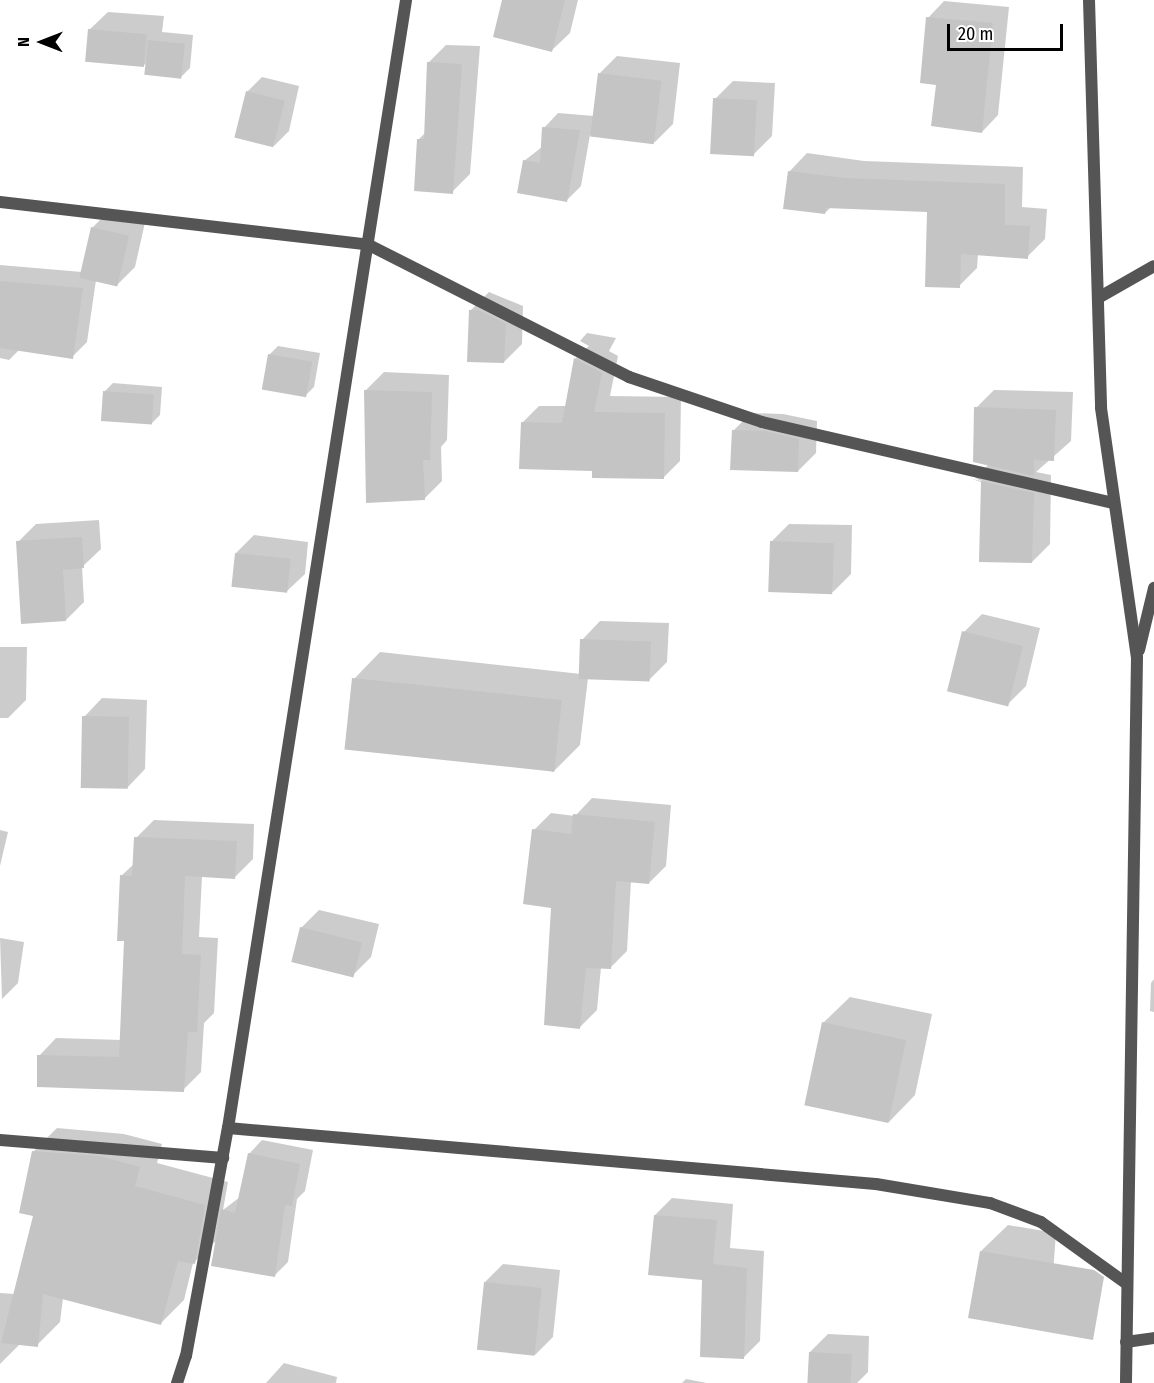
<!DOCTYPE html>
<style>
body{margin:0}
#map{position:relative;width:1154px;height:1383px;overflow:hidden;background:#fff;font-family:"Fira Sans Condensed",sans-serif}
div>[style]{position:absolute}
.shadow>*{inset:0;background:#0003}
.building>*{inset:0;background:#c4c4c4;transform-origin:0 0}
.minor>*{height:12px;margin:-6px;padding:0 6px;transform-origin:6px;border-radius:6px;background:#555}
span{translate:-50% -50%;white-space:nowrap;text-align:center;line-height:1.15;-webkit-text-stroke:4.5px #fff;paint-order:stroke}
.north{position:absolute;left:12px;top:12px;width:60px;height:60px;-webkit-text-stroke:4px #fff;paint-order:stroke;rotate:270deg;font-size:16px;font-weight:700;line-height:24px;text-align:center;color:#000}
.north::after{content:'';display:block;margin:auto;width:21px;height:27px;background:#000;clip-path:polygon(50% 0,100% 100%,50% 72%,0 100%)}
.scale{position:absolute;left:947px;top:24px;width:116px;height:27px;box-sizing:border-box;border:3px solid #000;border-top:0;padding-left:8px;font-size:18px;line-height:21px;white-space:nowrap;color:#000;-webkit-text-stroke:4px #fff;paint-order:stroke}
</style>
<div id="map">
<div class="shadow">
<div style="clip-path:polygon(504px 0,578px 0,570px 33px,551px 51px)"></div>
<div style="clip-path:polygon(944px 1px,1009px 7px,998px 115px,982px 132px,938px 83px,928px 18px)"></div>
<div style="clip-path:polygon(108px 12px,164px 16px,162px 32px,193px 35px,190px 68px,181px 77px,148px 61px,143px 66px,89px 30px)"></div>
<div style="clip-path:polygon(446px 45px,480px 46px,470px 174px,452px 192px,419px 139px,426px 132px,428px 63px)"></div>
<div style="clip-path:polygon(617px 56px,680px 63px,673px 124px,655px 142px,590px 135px,581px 186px,567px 200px,524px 161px,542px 147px,544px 128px,558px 113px,594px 116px,599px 74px)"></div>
<div style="clip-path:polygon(262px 77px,299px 86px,289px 131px,274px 146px,247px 92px)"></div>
<div style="clip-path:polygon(733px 81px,775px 83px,772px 136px,754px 154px,715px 99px)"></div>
<div style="clip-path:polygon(807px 153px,864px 161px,1023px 167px,1022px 207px,1047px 209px,1045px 239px,1027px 257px,978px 254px,977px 268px,959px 286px,928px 211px,831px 207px,825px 213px,789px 172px)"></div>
<div style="clip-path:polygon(110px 210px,146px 218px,135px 267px,117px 285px,96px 280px,87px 342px,72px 357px,20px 349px,9px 360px,0 358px,0 265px,82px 272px,92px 228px)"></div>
<div style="clip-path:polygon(489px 292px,523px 306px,522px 344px,504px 362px,471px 310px)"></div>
<div style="clip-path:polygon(587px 333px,616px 338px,609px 351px,618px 356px,610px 396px,681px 397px,680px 461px,663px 478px,594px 470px,522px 423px,539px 406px,566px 406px,575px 359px,589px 346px,580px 341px)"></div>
<div style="clip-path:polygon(278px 346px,320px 353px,314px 387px,305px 396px,269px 355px)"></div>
<div style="clip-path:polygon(384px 372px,449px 375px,447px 440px,441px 447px,442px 481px,424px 499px,366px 390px)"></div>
<div style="clip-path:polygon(113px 383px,162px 387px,160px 415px,151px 424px,104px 392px)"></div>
<div style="clip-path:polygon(994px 390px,1073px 392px,1071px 441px,1036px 472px,1051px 475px,1050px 544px,1032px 562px,980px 561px,982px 481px,975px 478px,989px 464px,976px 408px)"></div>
<div style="clip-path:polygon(751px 413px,783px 414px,817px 421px,816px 453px,798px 471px,733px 431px)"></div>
<div style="clip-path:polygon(99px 520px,101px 549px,82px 567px,84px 602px,66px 620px,18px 542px,36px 524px)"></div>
<div style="clip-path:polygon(789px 524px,852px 525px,851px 574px,833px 592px,771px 542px)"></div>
<div style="clip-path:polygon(254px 535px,308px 542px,305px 574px,286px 592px,236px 553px)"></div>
<div style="clip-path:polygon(982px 614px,1040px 628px,1026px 686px,1008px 704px,964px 632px)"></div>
<div style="clip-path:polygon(600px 621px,669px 623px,667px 662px,649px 680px,588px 678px,580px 745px,553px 772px,354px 679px,380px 652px,581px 674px,582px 640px)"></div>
<div style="clip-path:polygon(0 647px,27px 647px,26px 700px,8px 718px,0 718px)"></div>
<div style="clip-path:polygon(102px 698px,147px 700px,145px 769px,127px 788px,84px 717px)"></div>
<div style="clip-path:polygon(592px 798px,671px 805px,666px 866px,649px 883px,631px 881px,627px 951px,610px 968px,601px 967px,597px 1010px,580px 1027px,534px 830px,551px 813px,575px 816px)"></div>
<div style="clip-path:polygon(154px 820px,254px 824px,253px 859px,235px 877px,202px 876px,199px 937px,218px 938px,214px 1013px,204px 1023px,201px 1072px,183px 1090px,39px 1056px,56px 1038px,122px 1040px,126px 940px,121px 876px,135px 863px,136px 838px)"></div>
<div style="clip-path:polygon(0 830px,8px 832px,0 866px)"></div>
<div style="clip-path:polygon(319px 910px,379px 924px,371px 957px,353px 975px,301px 928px)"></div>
<div style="clip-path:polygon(0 938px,24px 942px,18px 983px,2px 999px)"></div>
<div style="clip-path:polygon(1154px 979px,1154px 1012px,1150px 1011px,1151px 983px)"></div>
<div style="clip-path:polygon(850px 997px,932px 1014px,915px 1095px,889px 1122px,823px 1023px)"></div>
<div style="clip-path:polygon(57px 1128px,124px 1134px,162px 1144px,157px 1163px,228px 1182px,223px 1210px,240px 1197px,249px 1154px,262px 1140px,313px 1150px,305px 1191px,297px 1199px,288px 1262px,274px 1276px,218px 1239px,193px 1263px,184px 1300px,161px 1323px,63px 1298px,60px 1322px,37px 1345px,21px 1343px,0 1364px,0 1293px,15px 1294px,35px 1215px,33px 1152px)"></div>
<div style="clip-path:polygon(672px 1198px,733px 1204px,730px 1248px,764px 1251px,760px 1341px,743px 1358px,704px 1279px,655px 1215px)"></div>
<div style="clip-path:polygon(1008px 1225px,1056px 1233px,1051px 1300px,981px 1251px)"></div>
<div style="clip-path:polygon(503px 1264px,560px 1270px,553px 1337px,535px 1355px,485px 1282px)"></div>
<div style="clip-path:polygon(828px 1334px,869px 1336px,868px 1372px,857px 1383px,809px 1383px,810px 1352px)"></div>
<div style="clip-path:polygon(284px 1363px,337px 1377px,336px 1383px,266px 1383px)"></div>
<div style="clip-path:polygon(686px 1379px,707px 1383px,682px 1383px)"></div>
</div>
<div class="building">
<div style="clip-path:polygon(502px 0,565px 0,552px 52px,493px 37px)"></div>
<div style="clip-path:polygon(926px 17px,993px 23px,982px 133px,931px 126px,936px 85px,920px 83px)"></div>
<div style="left:88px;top:29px;width:59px;height:33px;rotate:5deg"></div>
<div style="left:148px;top:40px;width:37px;height:35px;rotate:6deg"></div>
<div style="clip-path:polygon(427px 62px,462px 64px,453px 194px,414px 191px,417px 139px,424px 139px)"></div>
<div style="left:598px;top:73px;width:64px;height:64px;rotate:7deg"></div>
<div style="left:246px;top:91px;width:40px;height:48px;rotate:14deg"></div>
<div style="left:713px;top:98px;width:44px;height:56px;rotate:3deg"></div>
<div style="clip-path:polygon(542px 127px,580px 130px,567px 202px,517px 193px,523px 160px,540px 163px)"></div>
<div style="clip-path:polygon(788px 171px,845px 178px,1005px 184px,1005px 225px,1030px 226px,1028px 259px,961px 254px,960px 288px,925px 287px,927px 212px,826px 208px,825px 214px,783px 209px)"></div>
<div style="left:91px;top:227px;width:39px;height:52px;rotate:13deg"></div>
<div style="clip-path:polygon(0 281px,83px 288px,73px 359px,0 348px)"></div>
<div style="clip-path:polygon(469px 310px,479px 310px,506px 324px,504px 363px,467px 362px)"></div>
<div style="left:268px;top:354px;width:45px;height:36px;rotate:10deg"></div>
<div style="clip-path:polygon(574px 358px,602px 373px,594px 412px,665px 413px,664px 479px,592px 478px,592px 471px,519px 469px,521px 422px,562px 423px)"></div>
<div style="clip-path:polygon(364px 390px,432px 392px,430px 460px,423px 460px,425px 500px,366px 503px)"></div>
<div style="left:103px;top:391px;width:51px;height:30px;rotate:4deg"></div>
<div style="clip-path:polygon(974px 407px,1056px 410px,1054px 461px,1034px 460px,1034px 476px,973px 462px)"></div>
<div style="clip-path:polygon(732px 430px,765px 431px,799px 439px,798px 472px,730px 470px)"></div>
<div style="clip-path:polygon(972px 479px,1034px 493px,1032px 563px,979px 562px,981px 482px)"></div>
<div style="clip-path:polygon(82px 537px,84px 568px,63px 570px,66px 621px,21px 624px,16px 541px)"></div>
<div style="left:770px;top:541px;width:64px;height:51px;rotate:2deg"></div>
<div style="left:235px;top:553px;width:56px;height:34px;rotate:6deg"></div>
<div style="left:962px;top:631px;width:63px;height:62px;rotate:14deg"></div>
<div style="left:580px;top:639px;width:71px;height:40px;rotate:2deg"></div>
<div style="left:352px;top:678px;width:211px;height:72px;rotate:6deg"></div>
<div style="left:82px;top:716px;width:47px;height:72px;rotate:1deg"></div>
<div style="clip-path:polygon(573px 814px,655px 822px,649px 884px,616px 881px,611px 969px,586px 968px,580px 1029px,544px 1025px,551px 908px,523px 904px,532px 829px,571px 834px)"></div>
<div style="clip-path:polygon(134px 837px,237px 841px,235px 879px,185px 876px,182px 954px,201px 955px,197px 1032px,188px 1032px,184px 1092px,37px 1087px,37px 1055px,119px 1057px,124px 941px,117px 941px,120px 875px,132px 876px)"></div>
<div style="left:300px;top:927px;width:64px;height:36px;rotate:14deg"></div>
<div style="left:822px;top:1022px;width:86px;height:85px;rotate:12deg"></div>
<div style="clip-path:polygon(32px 1151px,100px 1156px,140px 1167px,135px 1186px,205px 1205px,195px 1264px,178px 1261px,161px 1325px,43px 1294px,38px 1347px,1px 1343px,33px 1216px,19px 1213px)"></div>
<div style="clip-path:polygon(248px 1153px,300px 1164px,292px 1206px,285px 1205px,275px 1277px,211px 1266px,221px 1209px,235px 1213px)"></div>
<div style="clip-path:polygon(654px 1215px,717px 1220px,713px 1264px,747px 1268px,744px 1359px,700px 1357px,702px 1280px,648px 1275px)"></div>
<div style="clip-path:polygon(980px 1251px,1094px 1270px,1104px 1277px,1093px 1340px,968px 1318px)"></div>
<div style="left:484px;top:1282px;width:58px;height:68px;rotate:6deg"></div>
<div style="left:809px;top:1352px;width:43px;height:31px;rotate:3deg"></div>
</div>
<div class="minor">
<div style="left:1089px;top:0;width:408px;rotate:88.3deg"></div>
<div style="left:1101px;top:408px;width:252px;rotate:81.8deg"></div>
<div style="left:1137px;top:657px;width:726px;rotate:90.87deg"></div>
<div style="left:0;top:202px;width:371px;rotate:6.6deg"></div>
<div style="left:369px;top:245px;width:292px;rotate:26.9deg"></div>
<div style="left:629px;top:377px;width:140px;rotate:18.7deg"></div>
<div style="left:762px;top:422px;width:361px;rotate:13deg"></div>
<div style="left:1098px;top:298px;width:64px;rotate:-29.7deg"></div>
<div style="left:1139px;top:650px;width:64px;rotate:-76.4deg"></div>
<div style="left:228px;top:1128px;width:650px;rotate:4.94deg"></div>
<div style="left:876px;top:1184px;width:116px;rotate:9.5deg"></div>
<div style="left:990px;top:1203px;width:54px;rotate:20.4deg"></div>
<div style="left:1041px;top:1222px;width:106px;rotate:35.8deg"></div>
<div style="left:0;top:1140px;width:224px;rotate:4.6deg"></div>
<div style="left:1126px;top:1342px;width:28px;rotate:-8deg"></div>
<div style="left:177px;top:1383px;width:28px;rotate:-72deg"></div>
<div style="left:186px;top:1356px;width:232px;rotate:-79.6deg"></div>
<div style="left:228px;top:1128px;width:1142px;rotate:-81.03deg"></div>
</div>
<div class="north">N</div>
<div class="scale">20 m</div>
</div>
